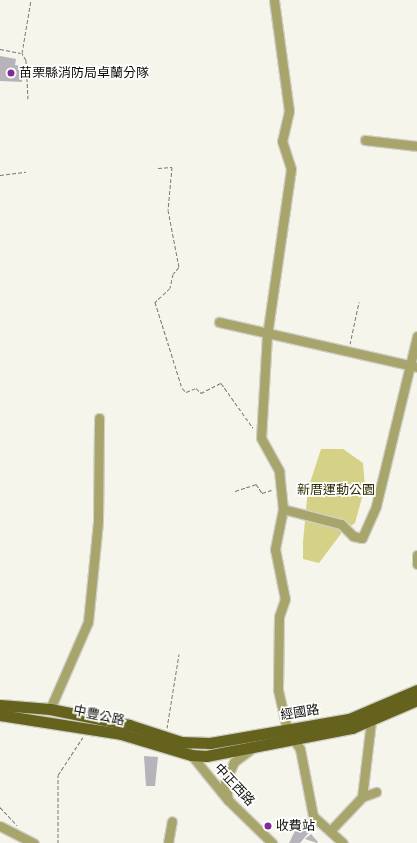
<!DOCTYPE html>
<meta charset="utf-8">
<style>
body{margin:0}
#map{position:relative;width:417px;height:843px;overflow:hidden;background:#f5f5ec;font-family:"IBM Plex Sans","Noto Sans TC",sans-serif}
div>[style]{position:absolute}
.green>*{inset:0;background:#d5d287}
.building>*{inset:0;background:#b8b2ba}
.path>*{height:1px;margin-top:-0.5px;transform-origin:0;background:repeating-linear-gradient(90deg,#787873 0 4px,transparent 0 6px)}
.roads{filter:drop-shadow(1px 0 #d0d0c8) drop-shadow(-1px 0 #d0d0c8) drop-shadow(0 1px #d0d0c8) drop-shadow(0 -1px #d0d0c8)}
.minor>*{height:9px;margin:-4.5px;padding:0 4.5px;transform-origin:4.5px;border-radius:4.5px;background:#a8a56c}
.major>*{height:11px;margin:-5.5px;padding:0 5.5px;transform-origin:5.5px;border-radius:5.5px;background:#65621e}
.dots>*{width:11px;height:11px;translate:-50% -50%;box-sizing:border-box;border:2px solid #fffffe;border-radius:50%}
span{translate:-50% -50%;white-space:nowrap;text-align:center;line-height:1.15;-webkit-text-stroke:3.5px #fffffe;paint-order:stroke}
.poi-label{font-size:13px;color:#0d0d0a}
.left{translate:0 -50%;text-align:left}
.park-label{font-size:13px;color:#312f07}
.street-label{font-size:13px;color:#0d0d0a}
</style>
<div id="map">
<div class="green">
<div style="clip-path:polygon(321px 449px,343px 449px,363px 463px,365px 487px,355px 523px,343px 531px,319px 563px,303px 559px,303px 542px,308px 489px)"></div>
</div>
<div class="building">
<div style="clip-path:polygon(0 56px,16px 59px,15px 65px,22px 66px,22px 82px,0 81px)"></div>
<div style="clip-path:polygon(144px 756px,158px 757px,155px 786px,146px 786px)"></div>
<div style="clip-path:polygon(300px 820px,311px 830px,300px 843px,289px 843px,295px 831px,293px 828px)"></div>
<div style="clip-path:polygon(311px 834px,318px 842px,317px 843px,305px 839px)"></div>
</div>
<div class="path">
<div style="left:0;top:49px;width:21px;rotate:11deg"></div>
<div style="left:28px;top:99px;width:39px;rotate:-93deg"></div>
<div style="left:26px;top:60px;width:8px;rotate:-120deg"></div>
<div style="left:22px;top:53px;width:54px;rotate:-80.4deg"></div>
<div style="left:158px;top:168px;width:14px;rotate:-4deg"></div>
<div style="left:172px;top:167px;width:43px;rotate:95.3deg"></div>
<div style="left:168px;top:210px;width:58px;rotate:79.1deg"></div>
<div style="left:179px;top:267px;width:9px;rotate:131deg"></div>
<div style="left:173px;top:274px;width:14px;rotate:102deg"></div>
<div style="left:170px;top:288px;width:21px;rotate:137deg"></div>
<div style="left:155px;top:302px;width:90px;rotate:72.6deg"></div>
<div style="left:182px;top:388px;width:6px;rotate:45deg"></div>
<div style="left:186px;top:392px;width:11px;rotate:-22deg"></div>
<div style="left:196px;top:388px;width:7px;rotate:45deg"></div>
<div style="left:201px;top:393px;width:22px;rotate:-27deg"></div>
<div style="left:221px;top:383px;width:55px;rotate:54.6deg"></div>
<div style="left:0;top:175px;width:26px;rotate:-7deg"></div>
<div style="left:350px;top:344px;width:43px;rotate:-77.9deg"></div>
<div style="left:235px;top:491px;width:22px;rotate:-18deg"></div>
<div style="left:256px;top:484px;width:11px;rotate:56deg"></div>
<div style="left:262px;top:493px;width:10px;rotate:-17deg"></div>
<div style="left:167px;top:728px;width:75px;rotate:-80.8deg"></div>
<div style="left:0;top:807px;width:25px;rotate:47deg"></div>
<div style="left:58px;top:843px;width:68px;rotate:-90deg"></div>
<div style="left:58px;top:775px;width:45px;rotate:-56.7deg"></div>
</div>
<div class="roads">
<div class="minor">
<div style="left:274px;top:0;width:112px;rotate:82.3deg"></div>
<div style="left:289px;top:111px;width:31px;rotate:103deg"></div>
<div style="left:282px;top:141px;width:29px;rotate:72deg"></div>
<div style="left:291px;top:169px;width:168px;rotate:98.2deg"></div>
<div style="left:267px;top:335px;width:103px;rotate:93.3deg"></div>
<div style="left:261px;top:438px;width:38px;rotate:61deg"></div>
<div style="left:279px;top:471px;width:38px;rotate:84deg"></div>
<div style="left:283px;top:509px;width:41px;rotate:101.3deg"></div>
<div style="left:275px;top:549px;width:51px;rotate:78.7deg"></div>
<div style="left:285px;top:599px;width:18px;rotate:109deg"></div>
<div style="left:279px;top:616px;width:74px;rotate:90.8deg"></div>
<div style="left:278px;top:690px;width:40px;rotate:77deg"></div>
<div style="left:287px;top:729px;width:24px;rotate:57deg"></div>
<div style="left:300px;top:749px;width:68px;rotate:79deg"></div>
<div style="left:313px;top:816px;width:40px;rotate:42deg"></div>
<div style="left:365px;top:140px;width:52px;rotate:6.6deg"></div>
<div style="left:219px;top:322px;width:203px;rotate:12.8deg"></div>
<div style="left:283px;top:509px;width:60px;rotate:14.5deg"></div>
<div style="left:341px;top:524px;width:17px;rotate:45deg"></div>
<div style="left:353px;top:536px;width:9px;rotate:13deg"></div>
<div style="left:362px;top:538px;width:35px;rotate:-66deg"></div>
<div style="left:376px;top:506px;width:175px;rotate:-76.4deg"></div>
<div style="left:417px;top:555px;width:9px;rotate:90deg"></div>
<div style="left:50px;top:709px;width:95px;rotate:-66.4deg"></div>
<div style="left:88px;top:622px;width:101px;rotate:-84.3deg"></div>
<div style="left:98px;top:521px;width:103px;rotate:-89.4deg"></div>
<div style="left:188px;top:751px;width:63px;rotate:50.8deg"></div>
<div style="left:228px;top:800px;width:62px;rotate:44.3deg"></div>
<div style="left:362px;top:797px;width:15px;rotate:-20deg"></div>
<div style="left:228px;top:800px;width:18px;rotate:-99deg"></div>
<div style="left:225px;top:782px;width:22px;rotate:-66deg"></div>
<div style="left:234px;top:762px;width:25px;rotate:-37deg"></div>
<div style="left:0;top:826px;width:38px;rotate:27deg"></div>
<div style="left:330px;top:831px;width:47px;rotate:-46.7deg"></div>
<div style="left:362px;top:797px;width:76px;rotate:-83.2deg"></div>
<div style="left:168px;top:843px;width:22px;rotate:-80deg"></div>
</div>
<div class="major">
<div style="left:0;top:705px;width:50px;rotate:4.6deg"></div>
<div style="left:50px;top:709px;width:81px;rotate:11.4deg"></div>
<div style="left:129px;top:725px;width:55px;rotate:18.1deg"></div>
<div style="left:181px;top:742px;width:29px;rotate:2deg"></div>
<div style="left:210px;top:743px;width:141px;rotate:-9.8deg"></div>
<div style="left:349px;top:719px;width:74px;rotate:-23.1deg"></div>
<div style="left:0;top:715px;width:122px;rotate:8.9deg"></div>
<div style="left:121px;top:734px;width:73px;rotate:16.7deg"></div>
<div style="left:191px;top:755px;width:15px;rotate:4deg"></div>
<div style="left:206px;top:756px;width:149px;rotate:-10.9deg"></div>
<div style="left:352px;top:728px;width:71px;rotate:-23.3deg"></div>
</div>
</div>
<div class="dots">
<div style="left:11px;top:73px;background:#802b9a"></div>
<div style="left:268px;top:826px;background:#802b9a"></div>
</div>
<div class="poi-label">
<span class="left" style="left:19px;top:73px">苗栗縣消防局卓蘭分隊</span>
<span class="left" style="left:276px;top:826px">收費站</span>
</div>
<div class="park-label">
<span style="left:336px;top:490px">新厝運動公園</span>
</div>
<div class="street-label">
<span style="left:300px;top:713px;rotate:-9deg">經國路</span>
<span style="left:99px;top:716px;rotate:12deg">中豐公路</span>
<span style="left:234px;top:785px;rotate:47deg">中正西路</span>
</div>
</div>
